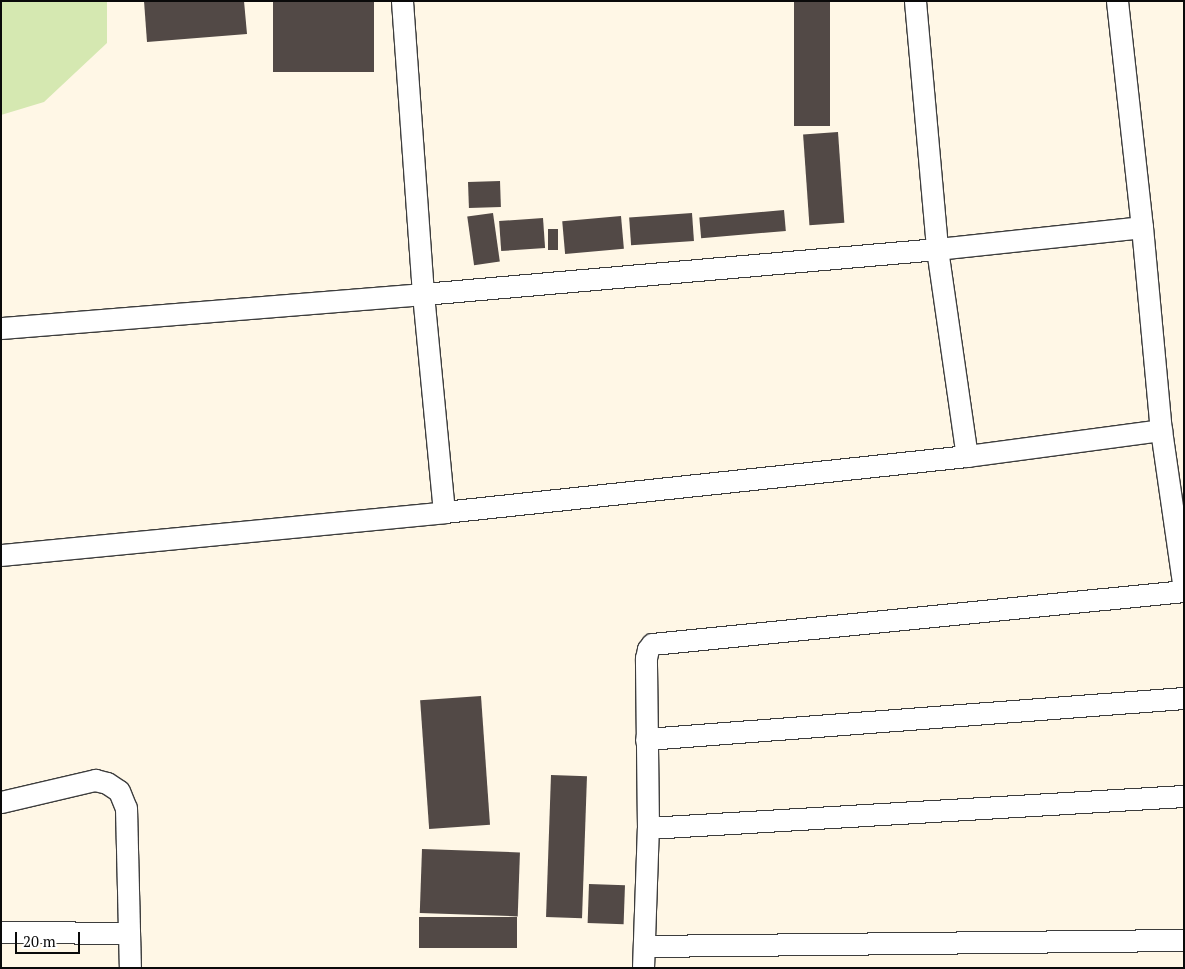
<!DOCTYPE html>
<style>
body{margin:0}
#map{position:relative;width:1185px;height:969px;overflow:hidden;background:#fff7e6;font-family:"PT Serif",serif}
div>[style]{position:absolute}
.green>*{inset:0;background:#d5e8b1}
.building>*{inset:0;background:#524946;transform-origin:0 0}
.roads{filter:drop-shadow(1px 0 #3d3d3d) drop-shadow(-1px 0 #3d3d3d) drop-shadow(0 1px #3d3d3d) drop-shadow(0 -1px #3d3d3d)}
.street>*{height:21px;margin:-10.5px;padding:0 10.5px;transform-origin:10.5px;border-radius:10.5px;background:#fff}
span{translate:-50% -50%;white-space:nowrap;text-align:center;line-height:1.15;-webkit-text-stroke:5px #fff;paint-order:stroke}
.frame{position:absolute;inset:0;border:2px solid #0a0a0a;pointer-events:none}
.scale{position:absolute;left:15px;top:932px;width:65px;height:22px;box-sizing:border-box;border:2px solid #0a0a0a;border-top:0;padding-left:6px;font-size:15px;line-height:18px;white-space:nowrap;color:#0a0a0a;-webkit-text-stroke:4px #fff;paint-order:stroke}
</style>
<div id="map">
<div class="green">
<div style="clip-path:polygon(1px 1px,107px 1px,107px 43px,44px 102px,1px 115px)"></div>
</div>
<div class="building">
<div style="clip-path:polygon(144px 1px,244px 1px,247px 34px,147px 42px)"></div>
<div style="left:273px;top:1px;width:101px;height:71px"></div>
<div style="left:794px;top:1px;width:36px;height:125px"></div>
<div style="left:838px;top:132px;width:91px;height:35px;rotate:86deg"></div>
<div style="left:500px;top:181px;width:26px;height:32px;rotate:88deg"></div>
<div style="left:784px;top:210px;width:21px;height:85px;rotate:85deg"></div>
<div style="left:493px;top:213px;width:49px;height:26px;rotate:82deg"></div>
<div style="left:692px;top:213px;width:28px;height:63px;rotate:86deg"></div>
<div style="left:621px;top:216px;width:33px;height:59px;rotate:85deg"></div>
<div style="left:543px;top:218px;width:30px;height:44px;rotate:86deg"></div>
<div style="left:548px;top:229px;width:10px;height:21px"></div>
<div style="left:481px;top:696px;width:129px;height:61px;rotate:86deg"></div>
<div style="left:551px;top:775px;width:36px;height:142px;rotate:2deg"></div>
<div style="left:422px;top:849px;width:98px;height:64px;rotate:2deg"></div>
<div style="left:589px;top:884px;width:36px;height:39px;rotate:2deg"></div>
<div style="left:419px;top:917px;width:98px;height:31px"></div>
</div>
<div class="roads">
<div class="street">
<div style="left:402px;top:1px;width:294px;rotate:85.9deg"></div>
<div style="left:423px;top:294px;width:219px;rotate:84.5deg"></div>
<div style="left:915px;top:1px;width:249px;rotate:84.9deg"></div>
<div style="left:937px;top:249px;width:209px;rotate:81.8deg"></div>
<div style="left:1117px;top:1px;width:227px;rotate:83.7deg"></div>
<div style="left:1142px;top:227px;width:204px;rotate:84.7deg"></div>
<div style="left:1161px;top:430px;width:161px;rotate:81.8deg"></div>
<div style="left:1px;top:328px;width:423px;rotate:-4.6deg"></div>
<div style="left:423px;top:294px;width:516px;rotate:-5deg"></div>
<div style="left:937px;top:249px;width:206px;rotate:-6.1deg"></div>
<div style="left:1px;top:555px;width:445px;rotate:-5.5deg"></div>
<div style="left:444px;top:512px;width:526px;rotate:-6.11deg"></div>
<div style="left:967px;top:456px;width:196px;rotate:-7.6deg"></div>
<div style="left:646px;top:739px;width:540px;rotate:-4.36deg"></div>
<div style="left:1px;top:802px;width:97px;rotate:-13.2deg"></div>
<div style="left:95px;top:780px;width:12px;rotate:14deg"></div>
<div style="left:107px;top:783px;width:14px;rotate:34deg"></div>
<div style="left:119px;top:791px;width:18px;rotate:68deg"></div>
<div style="left:126px;top:808px;width:160px;rotate:88.6deg"></div>
<div style="left:648px;top:828px;width:537px;rotate:-3.42deg"></div>
<div style="left:1px;top:932px;width:128px;rotate:0.4deg"></div>
<div style="left:644px;top:946px;width:540px;rotate:-0.64deg"></div>
<div style="left:643px;top:968px;width:140px;rotate:-88deg"></div>
<div style="left:648px;top:828px;width:170px;rotate:-90.7deg"></div>
<div style="left:646px;top:658px;width:9px;rotate:-77deg"></div>
<div style="left:648px;top:649px;width:6px;rotate:-51deg"></div>
<div style="left:652px;top:644px;width:535px;rotate:-5.69deg"></div>
</div>
</div>
<div class="frame"></div>
<div class="scale">20 m</div>
</div>
